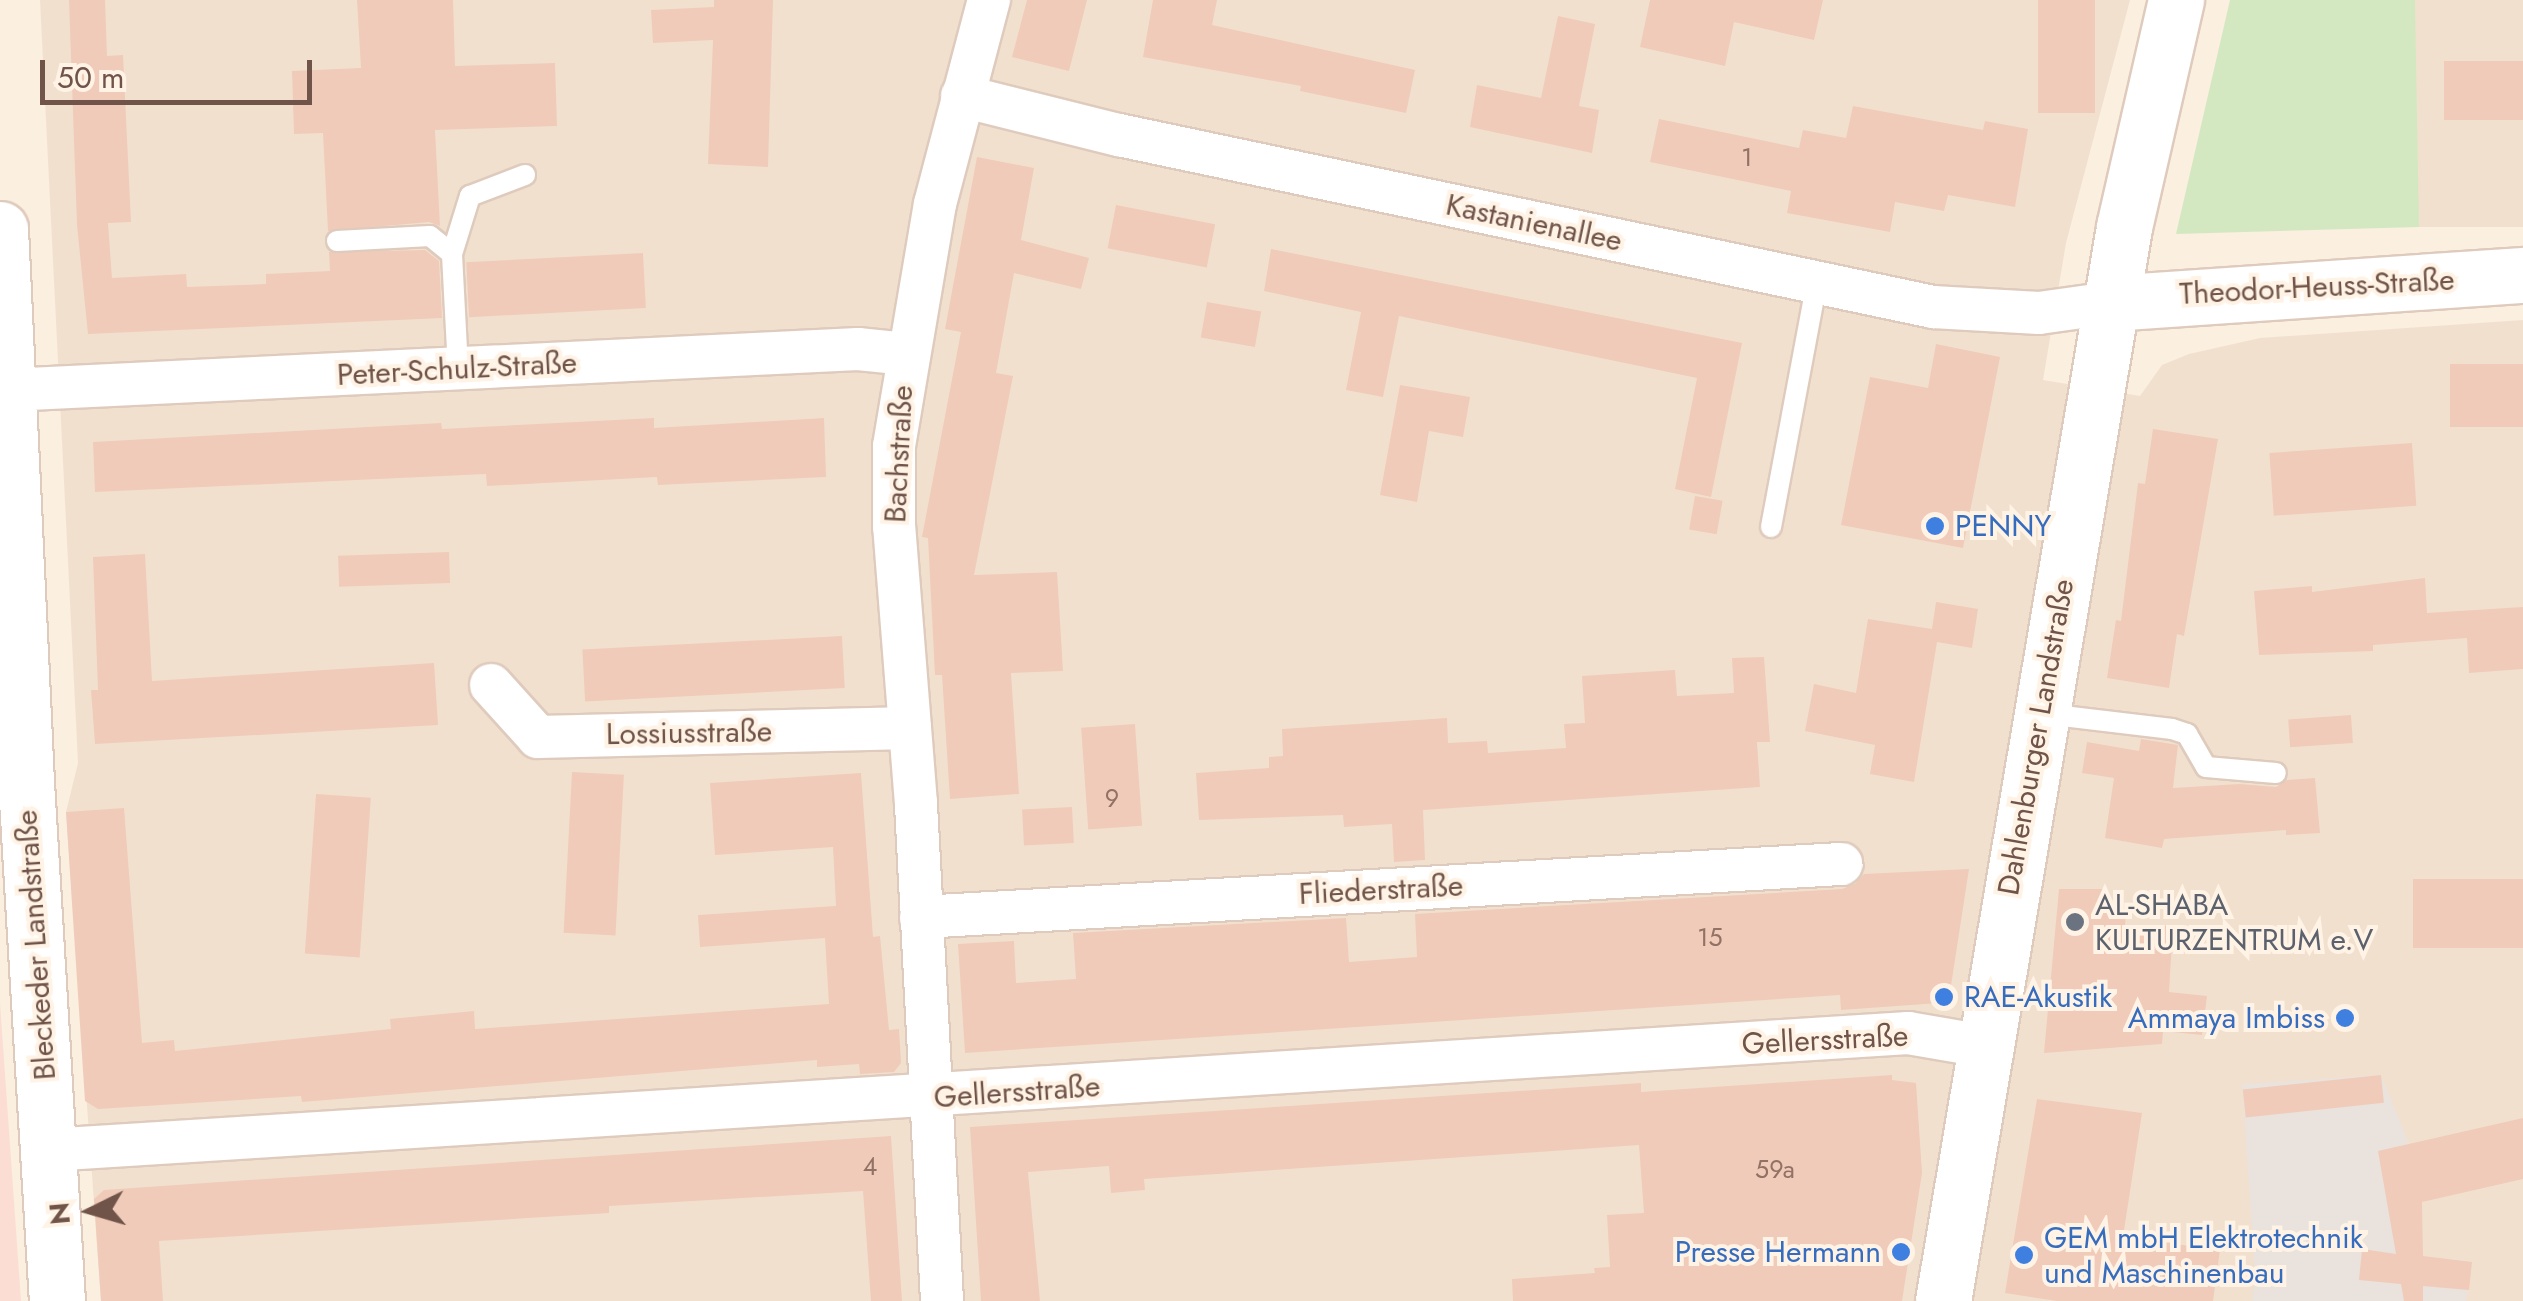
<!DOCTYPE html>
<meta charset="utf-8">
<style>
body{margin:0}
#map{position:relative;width:2523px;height:1301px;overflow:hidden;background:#fbefe0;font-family:Jost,sans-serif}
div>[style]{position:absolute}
.residential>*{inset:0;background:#f2e0cf;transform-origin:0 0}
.commercial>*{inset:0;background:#fbddd4}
.industrial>*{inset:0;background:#eae2dc}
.green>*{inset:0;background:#d3e8c0}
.building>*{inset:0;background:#f0cbb9;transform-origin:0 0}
.roads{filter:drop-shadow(2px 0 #dfcbbd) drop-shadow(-2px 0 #dfcbbd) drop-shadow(0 2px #dfcbbd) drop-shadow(0 -2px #dfcbbd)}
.lane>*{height:20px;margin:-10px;padding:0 10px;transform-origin:10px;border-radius:10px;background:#fff}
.street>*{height:42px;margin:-21px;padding:0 21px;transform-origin:21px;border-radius:21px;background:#fff}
.secondary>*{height:55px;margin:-27.5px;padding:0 27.5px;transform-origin:27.5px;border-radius:27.5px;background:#fff}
.dots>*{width:28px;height:28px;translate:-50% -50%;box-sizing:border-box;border:5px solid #fff3e6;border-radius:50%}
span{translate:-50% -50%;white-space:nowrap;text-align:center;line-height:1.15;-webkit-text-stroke:8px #fff3e6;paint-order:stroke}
.number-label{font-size:25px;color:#917265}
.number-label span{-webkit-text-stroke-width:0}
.street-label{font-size:30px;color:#715449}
.shop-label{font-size:30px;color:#366cbe}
.left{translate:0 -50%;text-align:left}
.right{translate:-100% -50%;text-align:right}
.worship-label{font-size:30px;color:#5b616d}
.north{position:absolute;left:40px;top:1161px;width:100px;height:100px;-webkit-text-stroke:8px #fff3e6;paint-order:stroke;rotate:265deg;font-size:28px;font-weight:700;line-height:40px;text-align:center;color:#715449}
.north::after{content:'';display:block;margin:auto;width:35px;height:45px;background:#715449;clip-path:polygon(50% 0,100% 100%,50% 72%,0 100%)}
.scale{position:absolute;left:40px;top:60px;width:272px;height:45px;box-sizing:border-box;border:5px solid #715449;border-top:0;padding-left:12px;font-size:30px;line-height:35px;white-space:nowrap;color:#715449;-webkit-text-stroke:8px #fff3e6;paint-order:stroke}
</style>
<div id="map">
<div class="residential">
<div style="clip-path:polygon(40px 0,2130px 0,2066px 243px,2043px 380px,2140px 396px,2162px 365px,2189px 354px,2260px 338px,2523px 320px,2523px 1301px,101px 1301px,66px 812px,78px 763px)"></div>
<div style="left:2415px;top:0;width:108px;height:227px"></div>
</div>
<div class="commercial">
<div style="clip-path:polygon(0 1003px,21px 1301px,0 1301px)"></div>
</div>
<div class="industrial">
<div style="clip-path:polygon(2381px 1075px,2409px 1144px,2422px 1202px,2423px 1256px,2472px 1262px,2466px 1301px,2252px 1301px,2255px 1277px,2242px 1084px)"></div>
</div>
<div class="green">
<div style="clip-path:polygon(2230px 0,2415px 0,2419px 227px,2176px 234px)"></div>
</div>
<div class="building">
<div style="clip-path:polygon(69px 0,105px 0,107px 56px,123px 55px,131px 222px,108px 223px,112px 278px,186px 274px,187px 287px,266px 284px,266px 274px,330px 271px,329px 252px,425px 250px,439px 261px,442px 318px,88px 334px,77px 225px)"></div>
<div style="clip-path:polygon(357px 0,453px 0,455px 66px,555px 63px,557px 126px,435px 130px,440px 226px,429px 222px,328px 231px,323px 133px,294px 134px,292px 71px,361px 68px)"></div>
<div style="clip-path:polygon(714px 0,773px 0,768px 167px,708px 164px,713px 40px,653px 43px,651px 10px,714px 7px)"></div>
<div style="clip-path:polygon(1027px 0,1087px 0,1069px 71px,1012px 57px)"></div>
<div style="clip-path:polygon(1153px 0,1217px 0,1212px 25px,1415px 70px,1406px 113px,1300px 91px,1301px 86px,1143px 57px)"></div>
<div style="clip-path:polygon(1650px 0,1823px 0,1814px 40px,1734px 22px,1725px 66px,1640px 47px)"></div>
<div style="left:2038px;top:0;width:57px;height:113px"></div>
<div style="clip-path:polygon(1558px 16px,1595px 24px,1579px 106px,1599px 110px,1592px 153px,1470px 127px,1477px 85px,1541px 98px)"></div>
<div style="left:2523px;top:61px;width:59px;height:79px;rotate:90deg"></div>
<div style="clip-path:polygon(1853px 106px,1983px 130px,1985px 121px,2028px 129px,2015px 207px,1948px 195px,1944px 211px,1895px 202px,1890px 232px,1787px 213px,1791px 191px,1650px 162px,1659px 119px,1799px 148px,1803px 130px,1846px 138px)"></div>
<div style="clip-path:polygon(977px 157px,1034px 168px,1021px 240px,1089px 258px,1081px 289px,1014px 273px,996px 373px,1013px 376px,974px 575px,1057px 572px,1063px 671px,1011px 673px,1019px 794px,950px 799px,942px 675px,935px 675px,928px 538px,922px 537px,961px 332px,945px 329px)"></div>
<div style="left:1116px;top:205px;width:101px;height:44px;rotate:11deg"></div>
<div style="clip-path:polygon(1271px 249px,1742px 343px,1711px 497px,1675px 489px,1697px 378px,1399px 316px,1383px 397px,1346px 390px,1361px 312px,1264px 291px)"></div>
<div style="left:643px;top:253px;width:55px;height:177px;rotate:87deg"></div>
<div style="left:1207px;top:302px;width:55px;height:36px;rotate:10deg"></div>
<div style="clip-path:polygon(1936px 344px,2000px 357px,1963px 548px,1841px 525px,1870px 377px,1928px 388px)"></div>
<div style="left:2523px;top:364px;width:63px;height:73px;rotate:90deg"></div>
<div style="clip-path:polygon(1400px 385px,1470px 397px,1463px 437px,1429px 431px,1417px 502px,1380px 495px)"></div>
<div style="clip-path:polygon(654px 418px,654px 428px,824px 418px,826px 477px,658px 485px,657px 477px,487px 486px,486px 474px,95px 492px,93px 442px,441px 423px,442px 429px)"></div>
<div style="clip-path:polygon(2153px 429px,2218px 439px,2184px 636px,2177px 634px,2169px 688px,2107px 678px,2116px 620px,2121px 621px,2138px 483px,2145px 484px)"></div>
<div style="left:2412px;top:443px;width:63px;height:143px;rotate:86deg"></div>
<div style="left:1695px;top:496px;width:28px;height:34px;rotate:10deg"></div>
<div style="left:449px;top:552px;width:31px;height:111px;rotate:88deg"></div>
<div style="clip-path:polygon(145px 554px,152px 681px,434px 663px,438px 725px,95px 744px,91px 690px,98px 690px,93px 557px)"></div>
<div style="clip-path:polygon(2425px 578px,2427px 613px,2523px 607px,2523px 669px,2469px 673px,2467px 638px,2373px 645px,2373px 651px,2259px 655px,2254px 591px,2312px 586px,2312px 592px)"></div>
<div style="clip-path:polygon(1936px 602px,1978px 609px,1972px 648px,1937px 642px,1914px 782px,1870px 774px,1875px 745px,1805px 731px,1814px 684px,1856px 693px,1868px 619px,1932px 629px)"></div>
<div style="left:842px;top:636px;width:52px;height:260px;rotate:87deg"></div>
<div style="clip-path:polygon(1764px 657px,1770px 742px,1757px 742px,1760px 787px,1423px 810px,1425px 860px,1394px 862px,1392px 824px,1344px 827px,1343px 815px,1199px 820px,1196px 773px,1269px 768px,1269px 757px,1283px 756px,1282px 729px,1447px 718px,1448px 743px,1487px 741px,1488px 753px,1566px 748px,1564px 724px,1585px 723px,1582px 676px,1675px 670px,1677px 696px,1734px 693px,1732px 658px)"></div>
<div style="left:2351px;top:715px;width:28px;height:63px;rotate:86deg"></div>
<div style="left:1135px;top:724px;width:102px;height:54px;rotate:86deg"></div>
<div style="clip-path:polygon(2141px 739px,2178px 745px,2173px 788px,2240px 784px,2276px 787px,2287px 780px,2315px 778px,2320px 833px,2286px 835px,2286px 830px,2164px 839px,2162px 848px,2105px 838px,2114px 778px,2082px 773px,2087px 742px,2139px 751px)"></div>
<div style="left:572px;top:772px;width:52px;height:161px;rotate:3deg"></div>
<div style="clip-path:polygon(861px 773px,873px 937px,880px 936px,889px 1030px,899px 1029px,901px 1063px,894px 1072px,860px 1074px,859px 1064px,817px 1067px,817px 1060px,302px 1102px,301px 1096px,98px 1109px,85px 1101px,66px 812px,124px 808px,142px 1043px,174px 1040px,175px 1051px,391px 1029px,390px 1019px,474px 1011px,475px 1029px,829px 1004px,825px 938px,700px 947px,698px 915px,836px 906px,833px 847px,715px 855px,710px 783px)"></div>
<div style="left:316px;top:794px;width:55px;height:160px;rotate:4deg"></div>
<div style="left:1072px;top:807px;width:36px;height:50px;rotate:87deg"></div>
<div style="clip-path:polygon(1969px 869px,1950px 992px,1939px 1003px,1841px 1010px,1840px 995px,965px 1053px,958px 944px,1014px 941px,1016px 983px,1076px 979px,1073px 933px,1346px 918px,1349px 962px,1417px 957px,1415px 914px,1842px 889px,1855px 884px,1864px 874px)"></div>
<div style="left:2523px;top:879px;width:69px;height:110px;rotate:90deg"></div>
<div style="clip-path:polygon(2059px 889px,2105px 889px,2103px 909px,2126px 908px,2125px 928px,2173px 925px,2169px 992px,2207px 996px,2202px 1035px,2163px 1031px,2162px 1044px,2044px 1053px)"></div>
<div style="clip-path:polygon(1892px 1075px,1892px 1080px,1916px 1083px,1922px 1173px,1902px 1301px,1513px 1301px,1512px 1279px,1595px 1273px,1594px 1268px,1610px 1267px,1607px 1215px,1644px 1213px,1639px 1145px,1144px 1179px,1145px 1190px,1111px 1193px,1109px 1166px,1028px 1172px,1040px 1301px,981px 1301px,970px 1127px,1641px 1083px,1641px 1092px)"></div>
<div style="left:2381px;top:1075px;width:28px;height:139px;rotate:84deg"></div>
<div style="clip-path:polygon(2037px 1099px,2142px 1113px,2123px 1237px,2220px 1250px,2213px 1301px,2057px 1301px,2005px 1293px)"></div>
<div style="clip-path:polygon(2523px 1118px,2523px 1179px,2422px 1202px,2423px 1256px,2472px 1262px,2469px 1290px,2423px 1286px,2423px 1301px,2404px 1301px,2401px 1284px,2359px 1280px,2362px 1249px,2396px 1254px,2378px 1151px)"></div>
<div style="clip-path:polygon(891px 1136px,902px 1301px,871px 1301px,863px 1191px,609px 1206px,609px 1213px,159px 1241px,163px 1301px,101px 1301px,94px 1199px,104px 1190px)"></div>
</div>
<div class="roads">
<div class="lane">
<div style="left:337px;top:241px;width:93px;rotate:-3.1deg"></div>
<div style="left:430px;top:236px;width:28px;rotate:39deg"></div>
<div style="left:458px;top:369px;width:115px;rotate:-93deg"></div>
<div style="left:452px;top:254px;width:61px;rotate:-72.8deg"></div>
<div style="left:470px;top:196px;width:59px;rotate:-20.9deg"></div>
<div style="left:1771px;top:527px;width:249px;rotate:-79.4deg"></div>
<div style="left:2046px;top:714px;width:127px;rotate:6.8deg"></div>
<div style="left:2172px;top:729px;width:16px;rotate:18deg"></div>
<div style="left:2187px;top:734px;width:38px;rotate:60deg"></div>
<div style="left:2206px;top:767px;width:70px;rotate:4.9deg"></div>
</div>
<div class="street">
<div style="left:962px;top:96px;width:162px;rotate:14deg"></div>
<div style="left:1119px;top:135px;width:832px;rotate:11.93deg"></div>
<div style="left:1933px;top:307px;width:106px;rotate:3.2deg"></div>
<div style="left:2039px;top:313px;width:72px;rotate:-8deg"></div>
<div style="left:8px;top:390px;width:851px;rotate:-2.76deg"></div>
<div style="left:858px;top:349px;width:48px;rotate:5.9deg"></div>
<div style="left:491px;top:685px;width:70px;rotate:47.9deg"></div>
<div style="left:538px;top:737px;width:372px;rotate:-1.4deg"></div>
<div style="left:921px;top:917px;width:922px;rotate:-3.3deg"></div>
<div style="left:48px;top:1150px;width:1864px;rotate:-3.6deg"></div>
<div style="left:1908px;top:1033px;width:77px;rotate:9.7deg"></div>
<div style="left:942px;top:1301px;width:498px;rotate:-93deg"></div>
<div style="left:916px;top:804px;width:278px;rotate:-94.5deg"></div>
<div style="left:894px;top:527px;width:81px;rotate:-90deg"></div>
<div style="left:894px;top:446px;width:245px;rotate:-80.4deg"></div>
<div style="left:935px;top:204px;width:211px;rotate:-75.2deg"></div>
</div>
<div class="secondary">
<div style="left:0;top:229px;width:555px;rotate:87.31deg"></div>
<div style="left:26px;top:783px;width:519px;rotate:86.58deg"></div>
<div style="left:2110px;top:303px;width:414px;rotate:-3.9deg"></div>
<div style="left:1943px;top:1301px;width:1089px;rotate:-80.43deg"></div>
<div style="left:2124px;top:227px;width:233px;rotate:-77.1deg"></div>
</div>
</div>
<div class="dots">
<div style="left:1935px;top:526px;background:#3f7fe0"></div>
<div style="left:2075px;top:922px;background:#6b7280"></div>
<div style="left:1944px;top:997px;background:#3f7fe0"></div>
<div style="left:2345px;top:1018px;background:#3f7fe0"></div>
<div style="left:1901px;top:1252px;background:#3f7fe0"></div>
<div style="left:2024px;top:1255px;background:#3f7fe0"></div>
</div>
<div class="number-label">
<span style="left:1747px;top:157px">1</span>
<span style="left:1112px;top:798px">9</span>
<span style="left:1710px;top:937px">15</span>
<span style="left:870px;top:1166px">4</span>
<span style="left:1775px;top:1169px">59a</span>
</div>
<div class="street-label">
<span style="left:1534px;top:223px;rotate:12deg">Kastanienallee</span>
<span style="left:2317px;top:287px;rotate:-3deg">Theodor-Heuss-Straße</span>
<span style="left:457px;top:369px;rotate:-3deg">Peter-Schulz-Straße</span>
<span style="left:899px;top:454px;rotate:-87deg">Bachstraße</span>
<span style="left:689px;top:733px;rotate:-1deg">Lossiusstraße</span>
<span style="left:2036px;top:737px;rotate:-80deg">Dahlenburger Landstraße</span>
<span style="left:1381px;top:890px;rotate:-3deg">Fliederstraße</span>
<span style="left:36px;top:945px;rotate:-94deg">Bleckeder Landstraße</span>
<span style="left:1825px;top:1040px;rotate:-3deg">Gellersstraße</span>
<span style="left:1017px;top:1092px;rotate:-4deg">Gellersstraße</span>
</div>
<div class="shop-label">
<span class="left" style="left:1955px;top:526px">PENNY</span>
<span class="left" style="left:1964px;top:997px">RAE-Akustik</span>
<span class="right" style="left:2325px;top:1018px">Ammaya Imbiss</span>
<span class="left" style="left:2044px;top:1255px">GEM mbH Elektrotechnik<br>und Maschinenbau</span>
<span class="right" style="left:1881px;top:1252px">Presse Hermann</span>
</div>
<div class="worship-label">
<span class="left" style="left:2095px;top:922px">AL-SHABA<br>KULTURZENTRUM e.V</span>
</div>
<div class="north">N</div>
<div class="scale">50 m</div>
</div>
